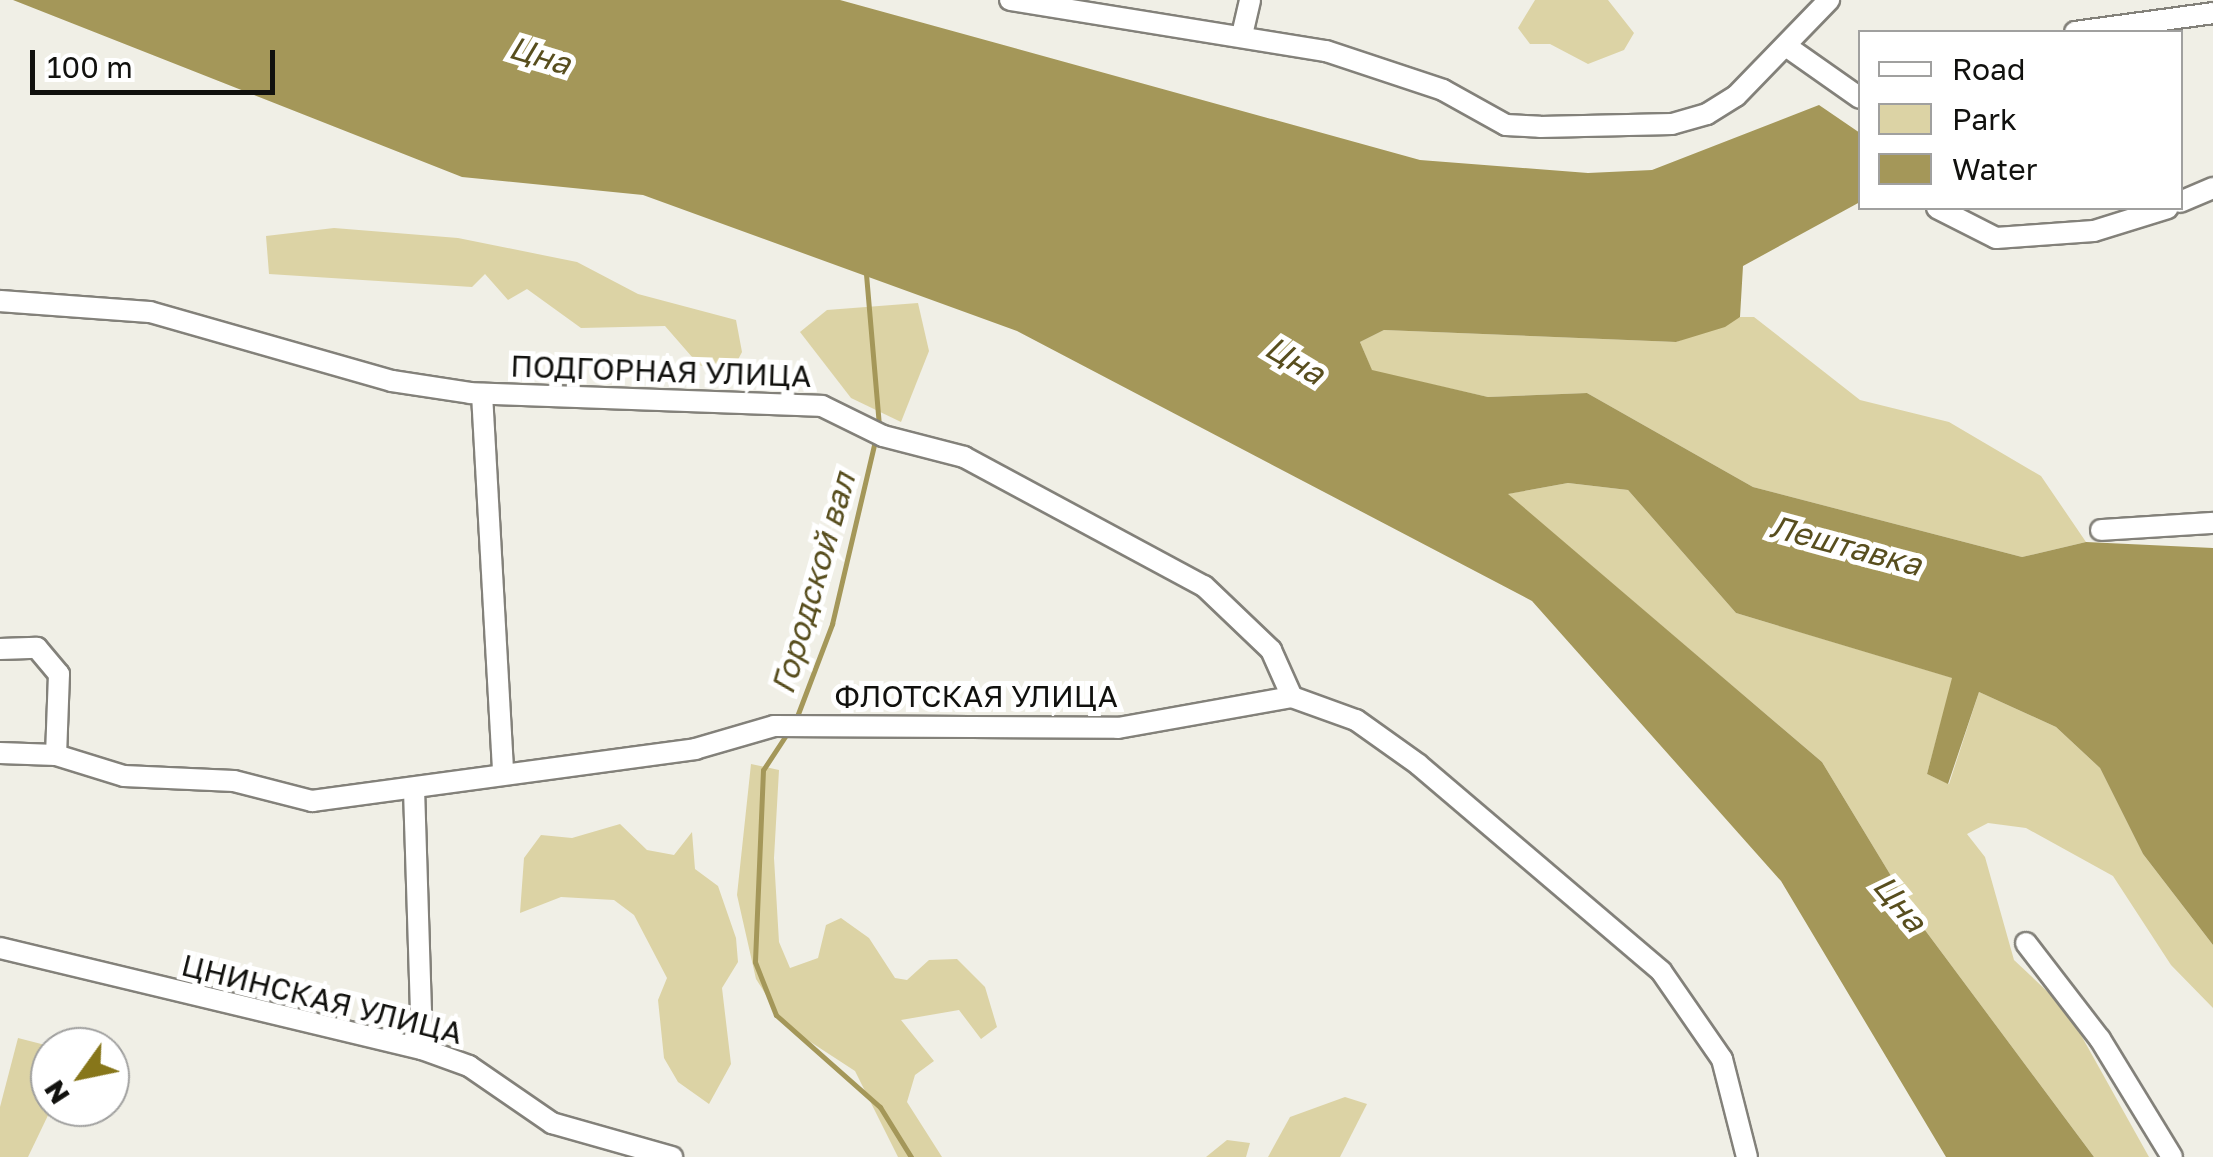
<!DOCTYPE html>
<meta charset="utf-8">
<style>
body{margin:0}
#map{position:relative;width:2213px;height:1157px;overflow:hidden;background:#f0efe6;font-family:"Golos Text",sans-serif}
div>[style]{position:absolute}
.green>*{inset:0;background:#dcd3a5}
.water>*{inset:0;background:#a49759}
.stream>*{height:5px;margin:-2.5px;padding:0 2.5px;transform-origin:2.5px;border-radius:2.5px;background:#a49759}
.roads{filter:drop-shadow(2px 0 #83817a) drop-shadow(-2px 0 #83817a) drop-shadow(0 2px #83817a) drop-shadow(0 -2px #83817a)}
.street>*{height:20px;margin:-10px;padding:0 10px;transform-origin:10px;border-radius:10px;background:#fff}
span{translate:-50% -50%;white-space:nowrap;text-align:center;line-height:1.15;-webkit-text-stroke:10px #fff;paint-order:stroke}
.street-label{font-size:30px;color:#11110e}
.water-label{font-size:32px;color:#584e1e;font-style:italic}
.legend{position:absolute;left:1858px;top:30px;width:325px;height:180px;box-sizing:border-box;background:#fff;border:2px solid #a0a09f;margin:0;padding:12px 18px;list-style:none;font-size:30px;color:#11110e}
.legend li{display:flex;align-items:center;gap:20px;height:50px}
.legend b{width:50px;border:2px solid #a0a09f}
.north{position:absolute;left:30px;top:1027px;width:100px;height:100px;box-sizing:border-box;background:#fff;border:2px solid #a0a09f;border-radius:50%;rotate:237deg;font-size:28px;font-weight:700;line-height:40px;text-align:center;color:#11110e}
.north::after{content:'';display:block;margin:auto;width:35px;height:45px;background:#87761a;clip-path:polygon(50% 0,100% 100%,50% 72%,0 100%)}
.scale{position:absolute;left:30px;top:50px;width:245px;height:45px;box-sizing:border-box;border:5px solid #11110e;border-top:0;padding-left:12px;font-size:30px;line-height:35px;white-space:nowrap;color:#11110e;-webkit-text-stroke:8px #fff;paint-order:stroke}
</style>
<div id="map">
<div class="green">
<div style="clip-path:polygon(1535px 0,1608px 0,1634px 33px,1624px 50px,1588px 64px,1550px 44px,1530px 44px,1518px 28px)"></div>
<div style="clip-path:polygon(334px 228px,458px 238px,577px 262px,638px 294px,736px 320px,742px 352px,730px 375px,699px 365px,665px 326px,581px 328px,527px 289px,508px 300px,485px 274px,472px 287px,269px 274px,266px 236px)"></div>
<div style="clip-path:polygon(918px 303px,929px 351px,901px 422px,851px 398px,800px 332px,827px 310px)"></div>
<div style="clip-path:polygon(1740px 317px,1754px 317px,1860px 400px,1949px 422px,2041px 476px,2086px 542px,2022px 557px,1753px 487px,1587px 393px,1488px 397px,1372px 371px,1360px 342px,1384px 330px,1676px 342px)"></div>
<div style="clip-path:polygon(1568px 483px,1628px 490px,1736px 613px,1953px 678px,1927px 774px,1949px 784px,1979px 692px,2056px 727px,2100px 768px,2143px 854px,2213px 945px,2213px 1008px,2171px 965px,2113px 876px,2026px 828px,1988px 823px,1967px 834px,1985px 857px,2014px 960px,2067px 1010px,2149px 1157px,2094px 1157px,1919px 922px,1822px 762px,1507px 494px)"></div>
<div style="clip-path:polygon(751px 764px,779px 770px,774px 858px,779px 942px,790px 968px,818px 958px,826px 925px,841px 918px,869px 938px,895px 978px,907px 980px,929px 960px,957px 959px,985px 987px,997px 1027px,981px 1039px,959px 1010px,901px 1020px,934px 1061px,915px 1075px,907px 1102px,942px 1157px,898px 1157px,855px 1071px,786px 1026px,756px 979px,737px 895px)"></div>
<div style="clip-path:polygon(620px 824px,647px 850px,674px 855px,692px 832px,695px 869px,718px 886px,736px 938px,738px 962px,722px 988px,731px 1064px,709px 1104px,678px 1082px,664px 1058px,658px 1000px,667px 978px,634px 915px,614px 900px,561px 897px,520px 913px,524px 858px,541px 835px,572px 838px)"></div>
<div style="clip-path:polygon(18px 1038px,53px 1047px,52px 1107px,28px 1157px,0 1157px,0 1107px)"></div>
<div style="clip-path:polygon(1345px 1097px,1367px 1104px,1340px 1157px,1268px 1157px,1290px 1117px)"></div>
<div style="clip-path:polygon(1227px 1140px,1250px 1143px,1246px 1157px,1206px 1157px)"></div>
</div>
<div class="water">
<div style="clip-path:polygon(13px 0,840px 0,1420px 160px,1588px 173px,1652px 170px,1819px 105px,1860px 133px,1860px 202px,1743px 266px,1740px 317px,1725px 327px,1676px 342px,1384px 330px,1360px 342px,1372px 370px,1488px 397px,1587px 393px,1753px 487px,2022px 557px,2086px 542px,2213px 548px,2213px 945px,2143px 854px,2100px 768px,2056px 727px,1979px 692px,1948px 784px,1927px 774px,1952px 678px,1736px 613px,1628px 490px,1568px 483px,1508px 494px,1822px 762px,1919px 922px,2094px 1157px,1946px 1157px,1781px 881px,1532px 601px,1017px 331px,643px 195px,462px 177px)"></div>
</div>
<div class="stream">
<div style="left:866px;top:274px;width:153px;rotate:85.1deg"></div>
<div style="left:796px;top:719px;width:102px;rotate:-69.2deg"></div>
<div style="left:832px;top:624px;width:192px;rotate:-76.8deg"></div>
<div style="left:788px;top:732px;width:45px;rotate:123.3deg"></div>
<div style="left:763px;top:770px;width:192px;rotate:92.4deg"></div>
<div style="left:755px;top:962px;width:57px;rotate:68.4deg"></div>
<div style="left:776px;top:1015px;width:139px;rotate:41.5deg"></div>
<div style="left:880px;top:1107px;width:59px;rotate:58.2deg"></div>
</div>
<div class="roads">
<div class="street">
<div style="left:1010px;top:0;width:320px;rotate:9.2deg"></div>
<div style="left:1326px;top:51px;width:123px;rotate:18.4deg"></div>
<div style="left:1443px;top:90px;width:72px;rotate:29.1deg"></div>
<div style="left:1506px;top:125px;width:34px;rotate:3deg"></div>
<div style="left:1540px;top:127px;width:132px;rotate:-1.3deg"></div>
<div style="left:1672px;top:124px;width:36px;rotate:-16deg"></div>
<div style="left:1707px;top:114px;width:34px;rotate:-32deg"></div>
<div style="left:1736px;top:96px;width:134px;rotate:-45.9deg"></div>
<div style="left:2075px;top:32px;width:139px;rotate:-7.8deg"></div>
<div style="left:1242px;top:35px;width:36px;rotate:-77deg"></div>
<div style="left:1786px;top:46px;width:90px;rotate:35.1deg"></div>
<div style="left:2180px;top:202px;width:36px;rotate:-23deg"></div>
<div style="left:1937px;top:208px;width:66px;rotate:27deg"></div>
<div style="left:1996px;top:238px;width:98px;rotate:-4.1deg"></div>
<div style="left:2094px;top:231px;width:77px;rotate:-17.3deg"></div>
<div style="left:0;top:301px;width:150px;rotate:4.2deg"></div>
<div style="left:150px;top:312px;width:252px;rotate:15.9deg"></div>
<div style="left:392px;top:381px;width:79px;rotate:8.7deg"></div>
<div style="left:470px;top:393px;width:352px;rotate:2.1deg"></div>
<div style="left:822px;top:406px;width:68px;rotate:26.2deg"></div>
<div style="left:883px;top:436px;width:84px;rotate:14.5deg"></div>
<div style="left:964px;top:457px;width:272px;rotate:28.3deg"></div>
<div style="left:1204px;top:586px;width:93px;rotate:43.7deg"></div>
<div style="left:1271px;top:650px;width:51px;rotate:65.9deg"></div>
<div style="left:482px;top:394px;width:380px;rotate:86.8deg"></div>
<div style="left:2101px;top:530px;width:112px;rotate:-3.6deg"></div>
<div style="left:0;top:649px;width:37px;rotate:-2deg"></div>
<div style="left:37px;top:648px;width:34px;rotate:50deg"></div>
<div style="left:59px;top:674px;width:81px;rotate:92.1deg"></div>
<div style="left:0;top:753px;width:56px;rotate:2deg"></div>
<div style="left:56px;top:755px;width:71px;rotate:17.2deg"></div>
<div style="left:124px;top:776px;width:110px;rotate:2.6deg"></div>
<div style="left:234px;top:781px;width:81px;rotate:14.4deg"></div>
<div style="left:312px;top:801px;width:387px;rotate:-7.7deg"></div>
<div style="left:695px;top:749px;width:82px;rotate:-16.2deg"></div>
<div style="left:774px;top:726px;width:344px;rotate:0.3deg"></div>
<div style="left:1118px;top:728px;width:177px;rotate:-10.1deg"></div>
<div style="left:1292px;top:697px;width:68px;rotate:19.8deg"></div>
<div style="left:1356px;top:720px;width:77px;rotate:35.5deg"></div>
<div style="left:1419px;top:765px;width:318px;rotate:40.4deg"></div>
<div style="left:1661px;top:971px;width:107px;rotate:55.3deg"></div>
<div style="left:1722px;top:1059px;width:101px;rotate:75.7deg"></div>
<div style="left:414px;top:789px;width:260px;rotate:88.2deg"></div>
<div style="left:2026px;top:943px;width:121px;rotate:52.4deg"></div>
<div style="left:2100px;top:1039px;width:138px;rotate:58.6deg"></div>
<div style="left:0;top:948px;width:434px;rotate:13.5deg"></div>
<div style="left:422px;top:1049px;width:50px;rotate:19.9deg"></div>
<div style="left:469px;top:1066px;width:101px;rotate:34.5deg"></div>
<div style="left:552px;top:1123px;width:125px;rotate:15.8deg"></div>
</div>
</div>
<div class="street-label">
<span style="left:661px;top:371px;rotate:2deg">ПОДГОРНАЯ УЛИЦА</span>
<span style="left:976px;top:696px">ФЛОТСКАЯ УЛИЦА</span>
<span style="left:322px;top:999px;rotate:14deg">ЦНИНСКАЯ УЛИЦА</span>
</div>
<div class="water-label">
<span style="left:540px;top:55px;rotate:17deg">Цна</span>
<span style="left:1295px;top:360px;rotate:31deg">Цна</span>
<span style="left:1846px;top:545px;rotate:15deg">Лештавка</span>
<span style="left:813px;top:583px;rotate:-74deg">Городской вал</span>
<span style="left:1900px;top:903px;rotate:50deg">Цна</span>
</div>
<ul class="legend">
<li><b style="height:12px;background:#fff"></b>Road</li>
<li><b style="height:28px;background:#dcd3a5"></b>Park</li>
<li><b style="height:28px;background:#a49759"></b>Water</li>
</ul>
<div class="north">N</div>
<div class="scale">100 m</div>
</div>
